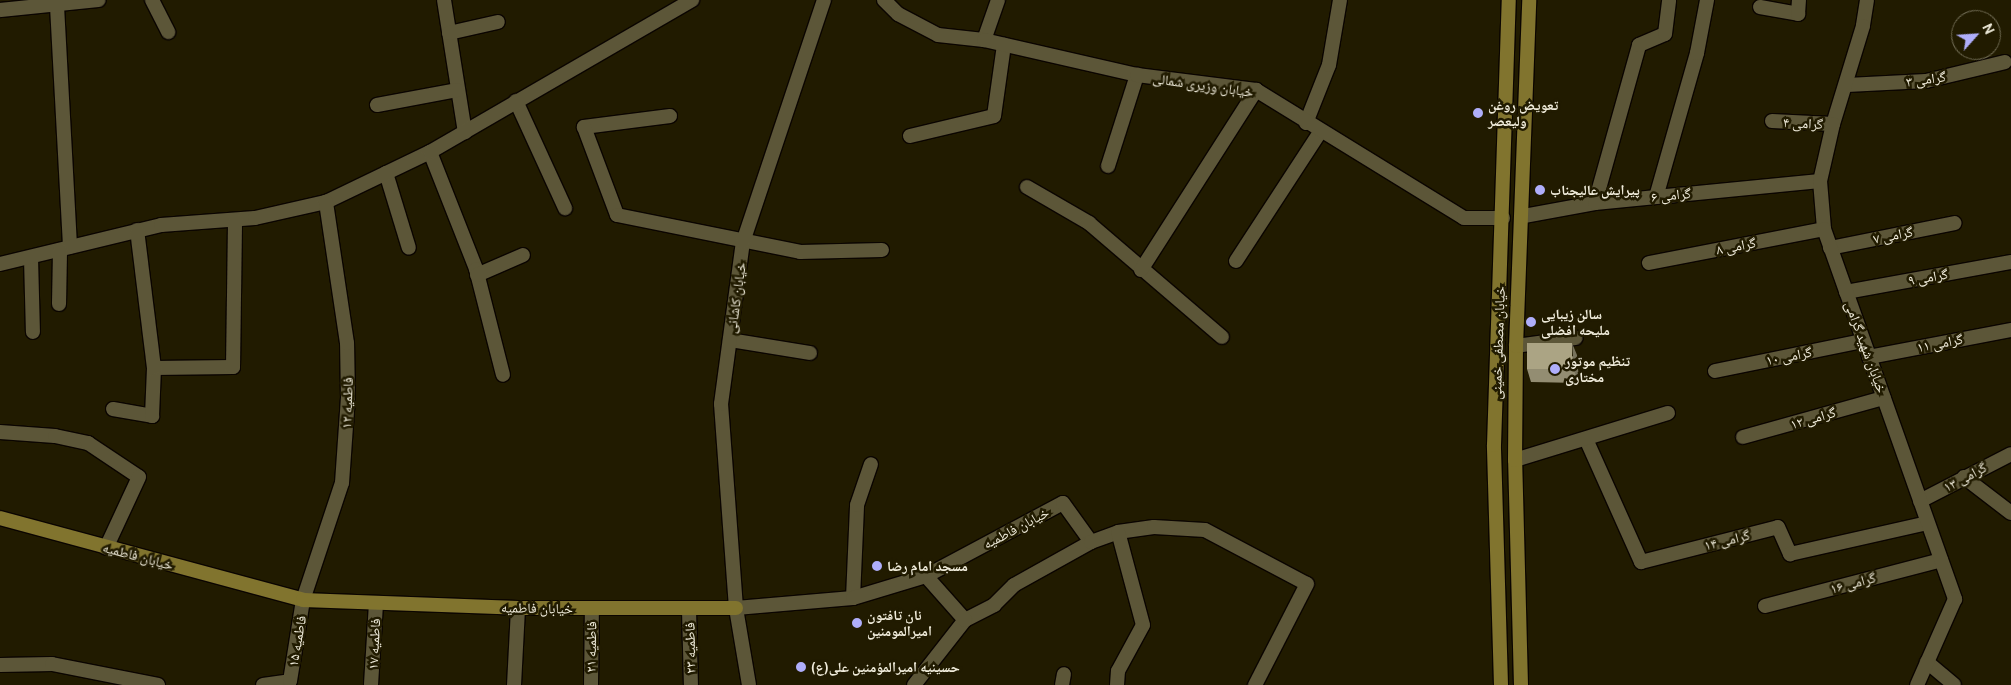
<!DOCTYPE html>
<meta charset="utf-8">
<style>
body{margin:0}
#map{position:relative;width:2011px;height:685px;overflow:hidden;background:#211b00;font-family:Cabin,"Noto Naskh Arabic",sans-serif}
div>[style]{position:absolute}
.roads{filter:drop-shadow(1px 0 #0b0500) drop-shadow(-1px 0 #0b0500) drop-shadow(0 1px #0b0500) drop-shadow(0 -1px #0b0500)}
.minor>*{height:14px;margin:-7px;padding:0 7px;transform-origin:7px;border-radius:7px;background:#5c5638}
.tertiary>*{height:14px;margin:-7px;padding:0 7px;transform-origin:7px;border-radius:7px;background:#5c5638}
.secondary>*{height:14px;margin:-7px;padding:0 7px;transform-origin:7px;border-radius:7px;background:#81742e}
.wall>*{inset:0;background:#938d72}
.shaded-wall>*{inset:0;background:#78735c}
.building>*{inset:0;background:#aba484;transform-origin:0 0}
.dots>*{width:14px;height:14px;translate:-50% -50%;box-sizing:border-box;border:2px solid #211b00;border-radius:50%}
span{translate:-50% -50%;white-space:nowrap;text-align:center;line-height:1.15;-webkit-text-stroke:5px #211b00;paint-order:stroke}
.street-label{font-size:14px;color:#f0ecdb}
.poi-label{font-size:14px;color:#f0ecdb;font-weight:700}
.left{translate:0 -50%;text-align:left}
.north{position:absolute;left:1951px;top:10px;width:50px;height:50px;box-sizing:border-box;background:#211b00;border:1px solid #746f58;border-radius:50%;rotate:64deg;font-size:14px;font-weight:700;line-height:20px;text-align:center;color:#f0ecdb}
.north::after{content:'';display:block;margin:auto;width:18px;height:22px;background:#afaefa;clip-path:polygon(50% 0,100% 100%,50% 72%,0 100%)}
</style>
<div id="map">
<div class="roads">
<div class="minor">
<div style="left:152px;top:0;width:36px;rotate:63deg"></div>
<div style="left:444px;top:0;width:134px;rotate:81deg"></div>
<div style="left:57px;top:6px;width:241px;rotate:86.9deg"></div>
<div style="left:1760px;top:7px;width:39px;rotate:10deg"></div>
<div style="left:1798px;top:14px;width:14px;rotate:-86deg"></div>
<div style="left:0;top:10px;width:99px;rotate:-5.8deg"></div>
<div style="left:449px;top:33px;width:50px;rotate:-12.7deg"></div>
<div style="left:984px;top:40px;width:42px;rotate:-70.7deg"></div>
<div style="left:1847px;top:85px;width:79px;rotate:-2.9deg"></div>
<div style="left:1926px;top:81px;width:81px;rotate:-13.5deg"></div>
<div style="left:516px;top:101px;width:118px;rotate:65.4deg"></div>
<div style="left:377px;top:105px;width:81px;rotate:-10.6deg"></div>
<div style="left:670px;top:116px;width:87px;rotate:172.7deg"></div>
<div style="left:584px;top:127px;width:94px;rotate:69.4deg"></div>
<div style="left:617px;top:215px;width:187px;rotate:11.4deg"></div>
<div style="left:800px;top:252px;width:82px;rotate:-1.4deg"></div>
<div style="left:1772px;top:121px;width:61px;rotate:2.8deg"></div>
<div style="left:1306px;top:123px;width:62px;rotate:-68.4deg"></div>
<div style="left:1329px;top:65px;width:66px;rotate:-80.4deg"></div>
<div style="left:910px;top:136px;width:86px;rotate:-13.4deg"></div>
<div style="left:994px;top:116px;width:72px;rotate:-82deg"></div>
<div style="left:430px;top:152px;width:126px;rotate:68.5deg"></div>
<div style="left:476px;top:269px;width:109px;rotate:75.7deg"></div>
<div style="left:1108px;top:166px;width:96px;rotate:-72.3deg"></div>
<div style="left:386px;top:173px;width:78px;rotate:73deg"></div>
<div style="left:1027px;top:187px;width:72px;rotate:30.1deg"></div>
<div style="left:1089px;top:223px;width:175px;rotate:40.6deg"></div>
<div style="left:1656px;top:197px;width:150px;rotate:-74.1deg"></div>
<div style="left:1697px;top:53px;width:54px;rotate:-79.3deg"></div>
<div style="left:1595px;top:203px;width:164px;rotate:-74.4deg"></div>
<div style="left:1639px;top:45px;width:28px;rotate:-23deg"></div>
<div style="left:1665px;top:34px;width:34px;rotate:-83deg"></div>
<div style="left:1524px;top:216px;width:72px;rotate:-10.4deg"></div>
<div style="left:1595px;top:203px;width:226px;rotate:-5.6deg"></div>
<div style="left:1830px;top:248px;width:127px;rotate:-11.3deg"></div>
<div style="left:31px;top:258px;width:74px;rotate:88.5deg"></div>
<div style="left:1236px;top:261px;width:154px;rotate:-56.9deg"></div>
<div style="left:1649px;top:263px;width:178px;rotate:-11deg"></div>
<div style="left:0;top:264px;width:166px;rotate:-13.6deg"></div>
<div style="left:161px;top:225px;width:94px;rotate:-4.3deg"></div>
<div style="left:255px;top:218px;width:73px;rotate:-12.7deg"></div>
<div style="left:326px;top:202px;width:115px;rotate:-25.7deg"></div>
<div style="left:430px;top:152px;width:303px;rotate:-30.1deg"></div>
<div style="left:1141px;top:270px;width:214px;rotate:-57.4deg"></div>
<div style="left:477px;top:275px;width:50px;rotate:-23.5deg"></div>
<div style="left:1846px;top:292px;width:168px;rotate:-10.3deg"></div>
<div style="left:59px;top:304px;width:54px;rotate:-88.9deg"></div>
<div style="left:730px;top:340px;width:81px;rotate:9.2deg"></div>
<div style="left:1516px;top:346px;width:60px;rotate:-7.7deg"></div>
<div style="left:1869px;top:357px;width:145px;rotate:-10.8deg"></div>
<div style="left:154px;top:368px;width:79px;rotate:-0.7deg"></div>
<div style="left:233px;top:367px;width:147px;rotate:-89.2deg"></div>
<div style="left:1715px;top:371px;width:151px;rotate:-11.5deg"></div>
<div style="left:113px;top:409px;width:40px;rotate:10deg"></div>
<div style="left:152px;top:416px;width:48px;rotate:-87.6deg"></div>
<div style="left:154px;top:368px;width:139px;rotate:-97deg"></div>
<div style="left:0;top:432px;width:55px;rotate:4.2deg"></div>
<div style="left:55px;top:436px;width:34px;rotate:12deg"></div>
<div style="left:88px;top:443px;width:61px;rotate:33.7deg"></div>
<div style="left:139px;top:477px;width:78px;rotate:114.9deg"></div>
<div style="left:1743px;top:437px;width:146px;rotate:-15.5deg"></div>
<div style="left:1586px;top:439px;width:135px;rotate:65.9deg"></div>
<div style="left:1641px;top:562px;width:141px;rotate:-14.3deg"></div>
<div style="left:1778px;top:527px;width:30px;rotate:66deg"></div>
<div style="left:1790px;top:554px;width:141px;rotate:-12.7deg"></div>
<div style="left:1515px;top:460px;width:160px;rotate:-17.1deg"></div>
<div style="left:1964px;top:477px;width:59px;rotate:37.5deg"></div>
<div style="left:1920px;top:501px;width:102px;rotate:-27.3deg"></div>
<div style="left:853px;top:598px;width:93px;rotate:-87.5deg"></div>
<div style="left:857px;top:505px;width:43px;rotate:-71.1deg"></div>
<div style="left:1765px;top:606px;width:182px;rotate:-14.6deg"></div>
<div style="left:736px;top:608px;width:117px;rotate:-4.9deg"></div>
<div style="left:853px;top:598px;width:76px;rotate:-16.8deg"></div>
<div style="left:926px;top:576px;width:155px;rotate:-28.1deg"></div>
<div style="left:1063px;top:503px;width:48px;rotate:54.3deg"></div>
<div style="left:689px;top:610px;width:75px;rotate:88.5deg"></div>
<div style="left:965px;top:620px;width:33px;rotate:-27deg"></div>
<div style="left:994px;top:605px;width:28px;rotate:-45deg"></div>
<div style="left:1014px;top:585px;width:88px;rotate:-29.2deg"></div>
<div style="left:1091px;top:542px;width:29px;rotate:-20deg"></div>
<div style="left:1118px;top:532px;width:36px;rotate:-8deg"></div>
<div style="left:1154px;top:527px;width:51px;rotate:3.4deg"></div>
<div style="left:1205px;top:530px;width:115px;rotate:27.9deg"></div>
<div style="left:1307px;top:584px;width:114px;rotate:117.2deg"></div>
<div style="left:1927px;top:662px;width:35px;rotate:40deg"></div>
<div style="left:0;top:665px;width:52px;rotate:-1.1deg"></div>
<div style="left:52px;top:664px;width:108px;rotate:11.2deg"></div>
<div style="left:263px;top:685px;width:27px;rotate:-8deg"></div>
<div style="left:290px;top:681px;width:82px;rotate:-80.9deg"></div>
<div style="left:303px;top:600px;width:123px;rotate:-71.6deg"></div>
<div style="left:342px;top:483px;width:85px;rotate:-86deg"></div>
<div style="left:348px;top:398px;width:55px;rotate:-91deg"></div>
<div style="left:347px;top:343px;width:143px;rotate:-98.5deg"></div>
<div style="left:371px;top:685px;width:82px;rotate:-86.5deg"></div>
<div style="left:514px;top:685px;width:77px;rotate:-87deg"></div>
<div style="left:591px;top:685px;width:77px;rotate:-89.3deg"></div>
<div style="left:914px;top:685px;width:83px;rotate:-51.9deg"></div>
<div style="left:965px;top:620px;width:59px;rotate:-131.6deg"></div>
<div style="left:1062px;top:685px;width:11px;rotate:-80deg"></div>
<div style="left:1117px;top:685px;width:14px;rotate:-86deg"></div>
<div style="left:1118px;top:671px;width:52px;rotate:-61.5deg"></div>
<div style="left:1143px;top:625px;width:96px;rotate:-105deg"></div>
</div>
<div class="tertiary">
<div style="left:884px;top:0;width:20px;rotate:45deg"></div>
<div style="left:898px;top:14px;width:45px;rotate:27.7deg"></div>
<div style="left:938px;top:35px;width:46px;rotate:6.2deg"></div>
<div style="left:984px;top:40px;width:157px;rotate:12.9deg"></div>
<div style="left:1137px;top:75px;width:120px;rotate:7.2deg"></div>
<div style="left:1256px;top:90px;width:244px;rotate:31.6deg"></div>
<div style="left:1464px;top:218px;width:39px"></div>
<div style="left:1867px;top:0;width:26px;rotate:99deg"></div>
<div style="left:1863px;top:26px;width:102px;rotate:107deg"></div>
<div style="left:1833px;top:124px;width:58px;rotate:102.8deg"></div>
<div style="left:1820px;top:181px;width:48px;rotate:85.2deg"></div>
<div style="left:1824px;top:229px;width:393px;rotate:70.5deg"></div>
<div style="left:1955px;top:599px;width:94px;rotate:113.8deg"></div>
<div style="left:749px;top:685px;width:78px;rotate:-99.6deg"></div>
<div style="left:736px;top:608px;width:205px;rotate:-94.2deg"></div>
<div style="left:721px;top:404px;width:163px;rotate:-82.3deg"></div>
<div style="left:743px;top:242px;width:255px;rotate:-71.5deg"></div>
</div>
<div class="secondary">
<div style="left:0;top:518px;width:314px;rotate:15.1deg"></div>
<div style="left:303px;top:600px;width:215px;rotate:2.1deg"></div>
<div style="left:518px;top:608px;width:218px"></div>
<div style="left:1501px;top:685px;width:240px;rotate:-91.7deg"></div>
<div style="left:1494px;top:445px;width:445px;rotate:-88.1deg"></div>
<div style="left:1521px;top:685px;width:225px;rotate:-91.5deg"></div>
<div style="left:1515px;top:460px;width:114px;rotate:-89.5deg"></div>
<div style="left:1516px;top:346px;width:346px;rotate:-87.8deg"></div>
</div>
</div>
<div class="wall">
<div style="clip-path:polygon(1577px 355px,1579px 383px,1531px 382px,1527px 369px)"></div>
</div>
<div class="shaded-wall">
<div style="clip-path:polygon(1572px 343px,1577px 355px,1579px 383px,1574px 371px)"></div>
</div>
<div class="building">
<div style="left:1527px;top:343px;width:45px;height:26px"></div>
</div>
<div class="dots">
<div style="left:1478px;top:113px;background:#afaefa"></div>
<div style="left:1540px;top:190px;background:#afaefa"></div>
<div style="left:1531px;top:322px;background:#afaefa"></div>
<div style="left:1555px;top:369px;background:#afaefa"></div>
<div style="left:877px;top:566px;background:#afaefa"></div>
<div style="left:857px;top:623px;background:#afaefa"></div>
<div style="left:801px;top:667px;background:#afaefa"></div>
</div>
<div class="street-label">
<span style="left:1926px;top:79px;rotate:-8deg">گرامی ۳</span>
<span style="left:1203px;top:85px;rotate:8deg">خیابان وزیری شمالی</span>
<span style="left:1803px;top:123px;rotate:3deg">گرامی ۴</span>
<span style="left:1671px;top:195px;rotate:-6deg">گرامی ۶</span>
<span style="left:1893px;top:235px;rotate:-11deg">گرامی ۷</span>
<span style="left:1736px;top:246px;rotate:-11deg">گرامی ۸</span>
<span style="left:1928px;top:277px;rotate:-10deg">گرامی ۹</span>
<span style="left:736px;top:298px;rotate:-82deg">خیابان کاشانی</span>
<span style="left:1498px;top:343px;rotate:-88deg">خیابان مصطفی خمینی</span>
<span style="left:1940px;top:343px;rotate:-11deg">گرامی ۱۱</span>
<span style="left:1866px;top:347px;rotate:70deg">خیابان شهید گرامی</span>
<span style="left:1789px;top:356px;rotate:-11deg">گرامی ۱۰</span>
<span style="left:347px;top:403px;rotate:-88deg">فاطمیه ۱۲</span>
<span style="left:1813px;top:418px;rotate:-16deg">گرامی ۱۲</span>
<span style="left:1965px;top:477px;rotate:-28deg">گرامی ۱۳</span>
<span style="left:1016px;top:528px;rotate:-28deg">خیابان فاطمیه</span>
<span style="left:1727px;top:540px;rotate:-14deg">گرامی ۱۴</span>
<span style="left:138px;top:556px;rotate:15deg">خیابان فاطمیه</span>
<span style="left:1853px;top:583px;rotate:-15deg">گرامی ۱۶</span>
<span style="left:537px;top:608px;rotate:1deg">خیابان فاطمیه</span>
<span style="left:297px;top:641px;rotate:-80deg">فاطمیه ۱۵</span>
<span style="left:374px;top:644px;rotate:-87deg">فاطمیه ۱۷</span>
<span style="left:591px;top:647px;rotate:-89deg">فاطمیه ۲۱</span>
<span style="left:690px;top:648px;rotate:-91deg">فاطمیه ۲۳</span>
</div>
<div class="poi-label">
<span class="left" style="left:1488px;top:113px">تعویض روغن<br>ولیعصر</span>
<span class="left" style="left:1550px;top:190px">پیرایش عالیجناب</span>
<span class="left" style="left:1541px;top:322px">سالن زیبایی<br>ملیحه افضلی</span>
<span class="left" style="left:1565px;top:369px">تنظیم موتور<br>مختاری</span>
<span class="left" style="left:887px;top:566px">مسجد امام رضا</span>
<span class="left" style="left:867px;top:623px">نان تافتون<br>امیرالمومنین</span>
<span class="left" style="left:811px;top:667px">(حسینیه امیرالمؤمنین علی(ع</span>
</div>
<div class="north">N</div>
</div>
